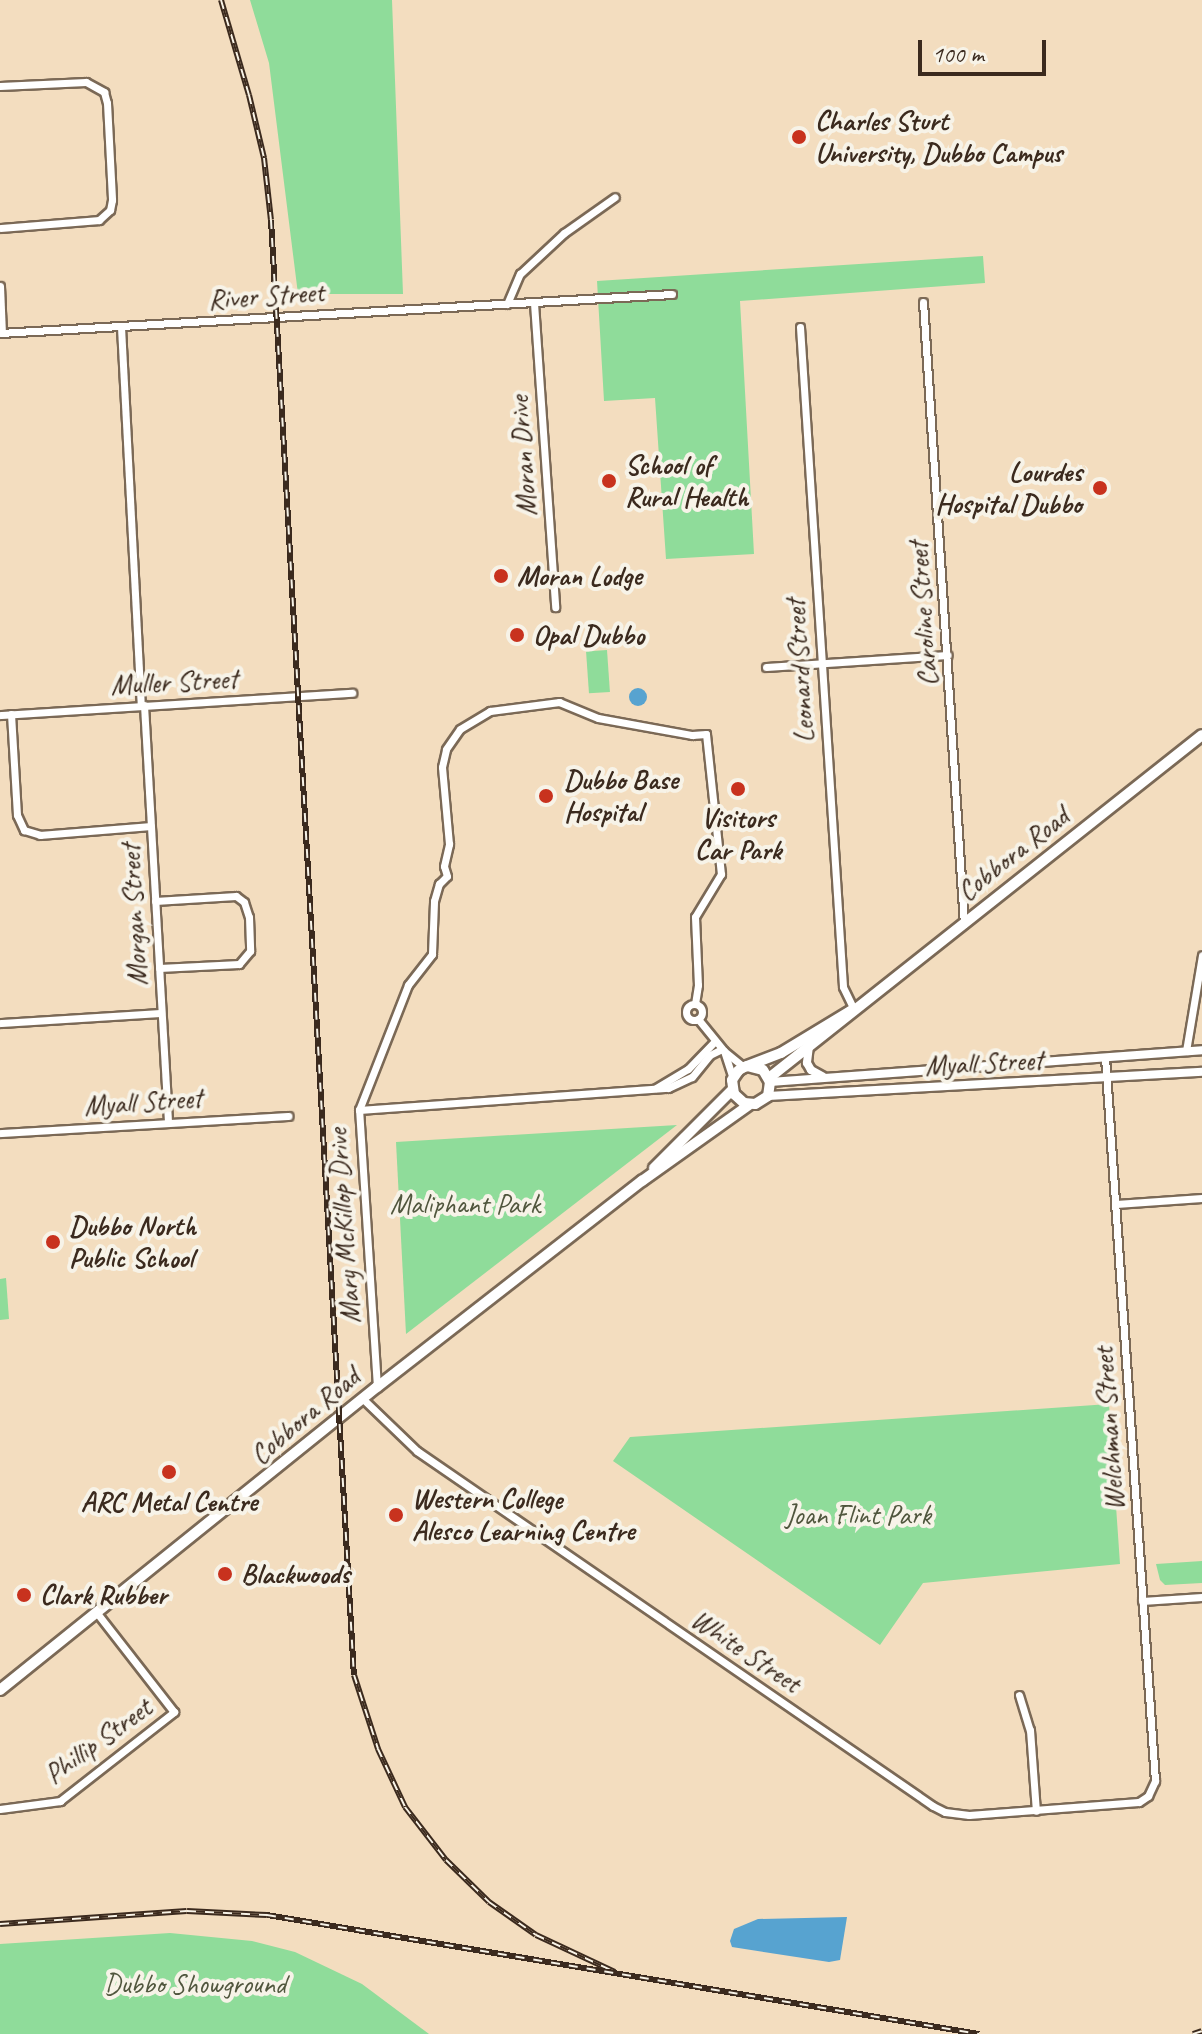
<!DOCTYPE html>
<style>
body{margin:0}
#map{position:relative;width:1202px;height:2034px;overflow:hidden;background:#f3ddbf;font-family:Caveat,sans-serif}
div>[style]{position:absolute}
.green>*{inset:0;background:#8fdc9a;transform-origin:0 0}
.water>*{inset:0;background:#57a3d0}
.round{border-radius:50%}
.roads{filter:drop-shadow(2px 0 #7b6956) drop-shadow(-2px 0 #7b6956) drop-shadow(0 2px #7b6956) drop-shadow(0 -2px #7b6956)}
.minor>*{height:7px;margin:-3.5px;padding:0 3.5px;transform-origin:3.5px;border-radius:3.5px;background:#fff}
.minor>.ring{margin:-3.5px;padding:0;box-sizing:content-box;background:none;border:7px solid #fff;border-radius:50%}
.tertiary>*{height:8px;margin:-4px;padding:0 4px;transform-origin:4px;border-radius:4px;background:#fff}
.primary>*{height:10px;margin:-5px;padding:0 5px;transform-origin:5px;border-radius:5px;background:#fff}
.rail>*{height:6px;margin-top:-3px;transform-origin:0;background:repeating-linear-gradient(90deg,#f7f3e8 0 9px,#3b2a1e 0 18px);box-sizing:border-box;border-block:2px solid #3b2a1e}
.dots>*{width:22px;height:22px;translate:-50% -50%;box-sizing:border-box;border:4px solid #f7f3e8;border-radius:50%}
span{translate:-50% -50%;white-space:nowrap;text-align:center;line-height:1.15;-webkit-text-stroke:8px #f7f3e8;paint-order:stroke}
.poi-label{font-size:28px;color:#3b2a1e;font-weight:700}
.left{translate:0 -50%;text-align:left}
.right{translate:-100% -50%;text-align:right}
.street-label{font-size:28px;color:#3b2a1e}
.park-label{font-size:28px;color:#50563d}
.scale{position:absolute;left:918px;top:40px;width:128px;height:36px;box-sizing:border-box;border:4px solid #3b2a1e;border-top:0;padding-left:10px;font-size:24px;line-height:28px;white-space:nowrap;color:#3b2a1e;-webkit-text-stroke:6px #f7f3e8;paint-order:stroke}
</style>
<div id="map">
<div class="green">
<div style="clip-path:polygon(250px 0,392px 0,403px 294px,298px 294px,269px 63px)"></div>
<div style="clip-path:polygon(983px 256px,985px 283px,740px 301px,754px 554px,666px 559px,655px 398px,604px 401px,597px 281px)"></div>
<div style="left:607px;top:650px;width:42px;height:21px;rotate:86deg"></div>
<div style="clip-path:polygon(677px 1125px,406px 1334px,396px 1142px)"></div>
<div style="clip-path:polygon(6px 1278px,9px 1319px,0 1320px,0 1279px)"></div>
<div style="clip-path:polygon(1109px 1404px,1120px 1564px,923px 1583px,880px 1645px,613px 1461px,630px 1437px)"></div>
<div style="clip-path:polygon(1202px 1561px,1202px 1583px,1165px 1585px,1160px 1580px,1156px 1564px)"></div>
<div style="clip-path:polygon(170px 1933px,252px 1941px,295px 1952px,362px 1984px,429px 2034px,0 2034px,0 1944px)"></div>
</div>
<div class="water">
<div class="round" style="left:629px;top:688px;width:18px;height:18px"></div>
<div style="clip-path:polygon(847px 1917px,840px 1960px,829px 1962px,732px 1947px,730px 1941px,734px 1929px,758px 1919px)"></div>
</div>
<div class="roads">
<div class="minor">
<div style="left:0;top:86px;width:86px;rotate:-2.7deg"></div>
<div style="left:86px;top:82px;width:21px;rotate:29deg"></div>
<div style="left:104px;top:92px;width:11px;rotate:75deg"></div>
<div style="left:107px;top:103px;width:97px;rotate:87deg"></div>
<div style="left:112px;top:200px;width:10px;rotate:101deg"></div>
<div style="left:110px;top:210px;width:15px;rotate:138deg"></div>
<div style="left:99px;top:220px;width:99px;rotate:175.4deg"></div>
<div style="left:0;top:286px;width:47px;rotate:87.6deg"></div>
<div style="left:923px;top:302px;width:623px;rotate:86.23deg"></div>
<div style="left:534px;top:303px;width:305px;rotate:86deg"></div>
<div style="left:507px;top:304px;width:33px;rotate:-67deg"></div>
<div style="left:520px;top:274px;width:60px;rotate:-43deg"></div>
<div style="left:564px;top:233px;width:62px;rotate:-35.2deg"></div>
<div style="left:121px;top:327px;width:379px;rotate:87deg"></div>
<div style="left:800px;top:327px;width:661px;rotate:86.27deg"></div>
<div style="left:843px;top:987px;width:25px;rotate:64deg"></div>
<div style="left:0;top:333px;width:673px;rotate:-3.32deg"></div>
<div style="left:766px;top:667px;width:182px;rotate:-3.8deg"></div>
<div style="left:144px;top:705px;width:418px;rotate:86.7deg"></div>
<div style="left:11px;top:714px;width:101px;rotate:86.6deg"></div>
<div style="left:17px;top:815px;width:17px;rotate:65deg"></div>
<div style="left:24px;top:830px;width:17px;rotate:17deg"></div>
<div style="left:40px;top:835px;width:111px;rotate:-4.6deg"></div>
<div style="left:0;top:715px;width:353px;rotate:-3.6deg"></div>
<div style="left:155px;top:901px;width:81px;rotate:-3.5deg"></div>
<div style="left:236px;top:896px;width:10px;rotate:37deg"></div>
<div style="left:244px;top:902px;width:16px;rotate:72deg"></div>
<div style="left:249px;top:917px;width:34px;rotate:88deg"></div>
<div style="left:250px;top:951px;width:17px;rotate:130deg"></div>
<div style="left:239px;top:964px;width:80px;rotate:177.1deg"></div>
<div class="ring" style="left:686px;top:1004px;width:9px;height:9px"></div>
<div style="left:698px;top:1019px;width:41px;rotate:50.9deg"></div>
<div style="left:724px;top:1051px;width:28px;rotate:72deg"></div>
<div style="left:0;top:1023px;width:161px;rotate:-3.6deg"></div>
<div style="left:724px;top:1051px;width:26px;rotate:39deg"></div>
<div style="left:1186px;top:1051px;width:97px;rotate:-80.5deg"></div>
<div style="left:656px;top:1088px;width:37px;rotate:-31deg"></div>
<div style="left:688px;top:1069px;width:39px;rotate:-46deg"></div>
<div style="left:359px;top:1110px;width:310px;rotate:-4.1deg"></div>
<div style="left:668px;top:1088px;width:26px;rotate:-25deg"></div>
<div style="left:692px;top:1077px;width:28px;rotate:-51deg"></div>
<div style="left:710px;top:1055px;width:13px;rotate:-27deg"></div>
<div style="left:0;top:1133px;width:289px;rotate:-3.4deg"></div>
<div style="left:1116px;top:1204px;width:86px;rotate:-4deg"></div>
<div style="left:377px;top:1387px;width:278px;rotate:-93.7deg"></div>
<div style="left:359px;top:1110px;width:134px;rotate:-68.6deg"></div>
<div style="left:408px;top:985px;width:39px;rotate:-52deg"></div>
<div style="left:432px;top:954px;width:53px;rotate:-87.8deg"></div>
<div style="left:434px;top:901px;width:18px;rotate:-74deg"></div>
<div style="left:439px;top:884px;width:11px;rotate:-45deg"></div>
<div style="left:447px;top:876px;width:10px;rotate:-107deg"></div>
<div style="left:444px;top:866px;width:23px;rotate:-77deg"></div>
<div style="left:449px;top:844px;width:77px;rotate:-95.2deg"></div>
<div style="left:442px;top:767px;width:18px;rotate:-77deg"></div>
<div style="left:446px;top:749px;width:24px;rotate:-55deg"></div>
<div style="left:460px;top:729px;width:35px;rotate:-31deg"></div>
<div style="left:490px;top:711px;width:70px;rotate:-7.4deg"></div>
<div style="left:559px;top:702px;width:42px;rotate:22.3deg"></div>
<div style="left:598px;top:718px;width:96px;rotate:10.3deg"></div>
<div style="left:692px;top:735px;width:14px;rotate:-4deg"></div>
<div style="left:706px;top:734px;width:141px;rotate:83.9deg"></div>
<div style="left:721px;top:874px;width:50px;rotate:121.2deg"></div>
<div style="left:695px;top:917px;width:68px;rotate:87.5deg"></div>
<div style="left:698px;top:985px;width:19px;rotate:99deg"></div>
<div style="left:363px;top:1399px;width:75px;rotate:43.9deg"></div>
<div style="left:417px;top:1451px;width:626px;rotate:34.53deg"></div>
<div style="left:933px;top:1806px;width:13px;rotate:27deg"></div>
<div style="left:945px;top:1812px;width:24px;rotate:7deg"></div>
<div style="left:969px;top:1815px;width:170px;rotate:-4.4deg"></div>
<div style="left:1139px;top:1802px;width:11px;rotate:-34deg"></div>
<div style="left:1148px;top:1796px;width:17px;rotate:-65deg"></div>
<div style="left:1155px;top:1781px;width:726px;rotate:-93.95deg"></div>
<div style="left:1142px;top:1601px;width:60px;rotate:-3.8deg"></div>
<div style="left:1019px;top:1695px;width:37px;rotate:73deg"></div>
<div style="left:1030px;top:1730px;width:81px;rotate:85.8deg"></div>
<div style="left:0;top:1809px;width:61px;rotate:-7.6deg"></div>
<div style="left:60px;top:1801px;width:145px;rotate:-38deg"></div>
<div style="left:174px;top:1712px;width:125px;rotate:-127.9deg"></div>
</div>
<div class="tertiary">
<div style="left:809px;top:1046px;width:17px;rotate:97deg"></div>
<div style="left:807px;top:1063px;width:8px;rotate:60deg"></div>
<div style="left:811px;top:1070px;width:13px;rotate:29deg"></div>
<div style="left:770px;top:1082px;width:433px;rotate:-4.2deg"></div>
<div style="left:768px;top:1096px;width:435px;rotate:-3.2deg"></div>
</div>
<div class="primary">
<div style="left:747px;top:1066px;width:16px;rotate:14deg"></div>
<div style="left:763px;top:1070px;width:14px;rotate:60deg"></div>
<div style="left:770px;top:1082px;width:14px;rotate:98deg"></div>
<div style="left:768px;top:1096px;width:15px;rotate:148deg"></div>
<div style="left:755px;top:1104px;width:11px;rotate:-175deg"></div>
<div style="left:744px;top:1103px;width:13px;rotate:-138deg"></div>
<div style="left:734px;top:1094px;width:14px;rotate:-98deg"></div>
<div style="left:732px;top:1080px;width:11px;rotate:-56deg"></div>
<div style="left:738px;top:1071px;width:5px;rotate:-37deg"></div>
<div style="left:742px;top:1068px;width:42px;rotate:-21deg"></div>
<div style="left:781px;top:1053px;width:83px;rotate:-31.2deg"></div>
<div style="left:769px;top:1078px;width:552px;rotate:-38.38deg"></div>
<div style="left:654px;top:1168px;width:110px;rotate:-45deg"></div>
<div style="left:0;top:1690px;width:484px;rotate:-38.8deg"></div>
<div style="left:377px;top:1387px;width:336px;rotate:-37.9deg"></div>
<div style="left:642px;top:1181px;width:131px;rotate:-35.4deg"></div>
</div>
</div>
<div class="rail">
<div style="left:221px;top:0;width:99px;rotate:73.6deg"></div>
<div style="left:249px;top:95px;width:65px;rotate:76.6deg"></div>
<div style="left:264px;top:158px;width:62px;rotate:83.6deg"></div>
<div style="left:271px;top:220px;width:1457px;rotate:86.74deg"></div>
<div style="left:354px;top:1675px;width:78px;rotate:72deg"></div>
<div style="left:378px;top:1749px;width:64px;rotate:65deg"></div>
<div style="left:405px;top:1807px;width:67px;rotate:52.3deg"></div>
<div style="left:446px;top:1860px;width:60px;rotate:44.3deg"></div>
<div style="left:489px;top:1902px;width:57px;rotate:35.1deg"></div>
<div style="left:536px;top:1935px;width:87px;rotate:25.1deg"></div>
<div style="left:0;top:1924px;width:187px;rotate:-4deg"></div>
<div style="left:187px;top:1911px;width:80px;rotate:2.9deg"></div>
<div style="left:267px;top:1915px;width:722px;rotate:9.49deg"></div>
<div style="left:1193px;top:2034px;width:9px;rotate:-18deg"></div>
</div>
<div class="dots">
<div style="left:799px;top:137px;background:#c8321e"></div>
<div style="left:609px;top:481px;background:#c8321e"></div>
<div style="left:1100px;top:488px;background:#c8321e"></div>
<div style="left:501px;top:576px;background:#c8321e"></div>
<div style="left:517px;top:635px;background:#c8321e"></div>
<div style="left:738px;top:789px;background:#c8321e"></div>
<div style="left:546px;top:796px;background:#c8321e"></div>
<div style="left:53px;top:1242px;background:#c8321e"></div>
<div style="left:169px;top:1472px;background:#c8321e"></div>
<div style="left:396px;top:1515px;background:#c8321e"></div>
<div style="left:225px;top:1574px;background:#c8321e"></div>
<div style="left:24px;top:1595px;background:#c8321e"></div>
</div>
<div class="poi-label">
<span class="left" style="left:815px;top:137px">Charles Sturt<br>University, Dubbo Campus</span>
<span class="left" style="left:625px;top:481px">School of<br>Rural Health</span>
<span class="right" style="left:1082px;top:488px">Lourdes<br>Hospital Dubbo</span>
<span class="left" style="left:517px;top:576px">Moran Lodge</span>
<span class="left" style="left:533px;top:635px">Opal Dubbo</span>
<span class="left" style="left:564px;top:796px">Dubbo Base<br>Hospital</span>
<span style="left:738px;top:834px">Visitors<br>Car Park</span>
<span class="left" style="left:69px;top:1242px">Dubbo North<br>Public School</span>
<span class="left" style="left:412px;top:1515px">Western College<br>Alesco Learning Centre</span>
<span style="left:169px;top:1502px">ARC Metal Centre</span>
<span class="left" style="left:241px;top:1574px">Blackwoods</span>
<span class="left" style="left:40px;top:1595px">Clark Rubber</span>
</div>
<div class="street-label">
<span style="left:266px;top:296px;rotate:-4deg">River Street</span>
<span style="left:523px;top:456px;rotate:-94deg">Moran Drive</span>
<span style="left:923px;top:614px;rotate:-94deg">Caroline Street</span>
<span style="left:800px;top:671px;rotate:-94deg">Leonard Street</span>
<span style="left:174px;top:682px;rotate:-3deg">Muller Street</span>
<span style="left:1013px;top:854px;rotate:-38deg">Cobbora Road</span>
<span style="left:134px;top:915px;rotate:-93deg">Morgan Street</span>
<span style="left:984px;top:1063px;rotate:-3deg">Myall Street</span>
<span style="left:143px;top:1102px;rotate:-4deg">Myall Street</span>
<span style="left:344px;top:1226px;rotate:-94deg">Mary McKillop Drive</span>
<span style="left:305px;top:1416px;rotate:-40deg">Cobbora Road</span>
<span style="left:1109px;top:1429px;rotate:-94deg">Welchman Street</span>
<span style="left:746px;top:1651px;rotate:34deg">White Street</span>
<span style="left:98px;top:1741px;rotate:-36deg">Phillip Street</span>
</div>
<div class="park-label">
<span style="left:465px;top:1204px">Maliphant Park</span>
<span style="left:858px;top:1515px">Joan Flint Park</span>
<span style="left:195px;top:1984px">Dubbo Showground</span>
</div>
<div class="scale">100 m</div>
</div>
